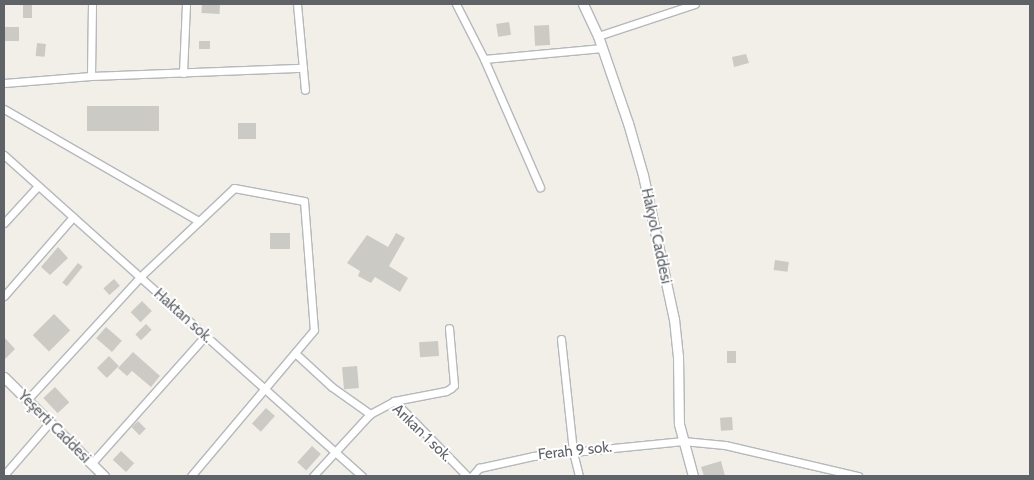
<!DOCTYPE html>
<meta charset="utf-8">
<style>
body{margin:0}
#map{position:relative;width:1034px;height:480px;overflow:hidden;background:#f1efe8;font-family:Cabin,sans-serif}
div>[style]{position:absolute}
.building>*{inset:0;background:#cccac5;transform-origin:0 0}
.roads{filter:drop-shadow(1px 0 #b5b8bc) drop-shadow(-1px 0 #b5b8bc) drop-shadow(0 1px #b5b8bc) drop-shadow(0 -1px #b5b8bc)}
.minor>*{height:7px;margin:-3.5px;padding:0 3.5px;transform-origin:3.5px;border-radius:3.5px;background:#fff}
.tertiary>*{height:9px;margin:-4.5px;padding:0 4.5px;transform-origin:4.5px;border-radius:4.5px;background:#fff}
span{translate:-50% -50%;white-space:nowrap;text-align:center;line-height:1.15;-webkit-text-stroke:4px #fff;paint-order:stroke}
.street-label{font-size:15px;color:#5f6368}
.frame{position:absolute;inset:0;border:5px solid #5f6368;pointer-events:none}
</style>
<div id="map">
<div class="building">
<div style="left:23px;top:4px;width:9px;height:14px"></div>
<div style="left:202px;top:4px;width:18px;height:9px;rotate:3deg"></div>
<div style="left:509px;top:22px;width:13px;height:13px;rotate:81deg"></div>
<div style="left:549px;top:25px;width:20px;height:15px;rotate:87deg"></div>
<div style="left:4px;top:27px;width:15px;height:14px"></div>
<div style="left:210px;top:41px;width:8px;height:11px;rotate:90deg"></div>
<div style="left:37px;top:43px;width:9px;height:13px;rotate:6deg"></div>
<div style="clip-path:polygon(746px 54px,749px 63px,734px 67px,732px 57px)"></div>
<div style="left:87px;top:106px;width:72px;height:25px"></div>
<div style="left:238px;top:123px;width:18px;height:16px"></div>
<div style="left:270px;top:233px;width:20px;height:16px"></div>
<div style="clip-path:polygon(396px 233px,405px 238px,389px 266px,408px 278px,400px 292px,375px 277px,371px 283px,358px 276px,360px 271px,347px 263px,367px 235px,388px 247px)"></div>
<div style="clip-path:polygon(58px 247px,68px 258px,50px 275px,41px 267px)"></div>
<div style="left:775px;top:260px;width:14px;height:10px;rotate:8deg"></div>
<div style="left:78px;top:263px;width:6px;height:25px;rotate:39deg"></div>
<div style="left:114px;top:279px;width:9px;height:14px;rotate:49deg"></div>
<div style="left:142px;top:301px;width:14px;height:16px;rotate:45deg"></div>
<div style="left:54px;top:314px;width:23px;height:30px;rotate:45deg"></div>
<div style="left:146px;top:324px;width:8px;height:15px;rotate:45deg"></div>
<div style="left:106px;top:327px;width:21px;height:15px;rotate:41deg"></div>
<div style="clip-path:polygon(4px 337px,15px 349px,4px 360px)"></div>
<div style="left:438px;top:341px;width:15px;height:19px;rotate:86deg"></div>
<div style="left:727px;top:351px;width:9px;height:12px"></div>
<div style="clip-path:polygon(133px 352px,160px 376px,151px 387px,132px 371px,127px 376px,118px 368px)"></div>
<div style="left:109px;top:356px;width:14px;height:17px;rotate:45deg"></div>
<div style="left:357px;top:366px;width:22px;height:15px;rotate:85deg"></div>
<div style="left:55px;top:387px;width:21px;height:16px;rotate:47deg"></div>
<div style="left:266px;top:408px;width:12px;height:21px;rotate:42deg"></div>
<div style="left:732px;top:417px;width:13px;height:12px;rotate:86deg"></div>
<div style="left:138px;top:421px;width:11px;height:9px;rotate:45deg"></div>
<div style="left:312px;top:446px;width:12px;height:22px;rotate:42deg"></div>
<div style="left:121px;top:451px;width:18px;height:12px;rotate:43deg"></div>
<div style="clip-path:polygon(721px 461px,725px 476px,704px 476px,701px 467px)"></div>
</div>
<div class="roads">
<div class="minor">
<div style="left:297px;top:4px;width:86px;rotate:84.7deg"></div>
<div style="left:456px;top:4px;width:62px;rotate:63deg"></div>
<div style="left:484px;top:59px;width:119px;rotate:-5.3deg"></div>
<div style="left:598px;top:36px;width:102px;rotate:-18.3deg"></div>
<div style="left:484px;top:59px;width:140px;rotate:66.4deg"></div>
<div style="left:183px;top:73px;width:69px;rotate:-87.5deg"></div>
<div style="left:91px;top:76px;width:72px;rotate:-89.2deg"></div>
<div style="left:4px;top:83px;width:87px;rotate:-4.6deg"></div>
<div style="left:91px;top:76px;width:212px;rotate:-2.2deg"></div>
<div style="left:4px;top:109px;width:225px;rotate:29.9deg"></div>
<div style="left:4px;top:155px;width:481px;rotate:41.9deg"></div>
<div style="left:4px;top:223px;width:50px;rotate:-47.4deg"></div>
<div style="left:4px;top:296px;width:105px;rotate:-48.9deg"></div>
<div style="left:561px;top:339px;width:114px;rotate:83.9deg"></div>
<div style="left:573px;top:452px;width:25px;rotate:76deg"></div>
<div style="left:295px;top:353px;width:50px;rotate:42.6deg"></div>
<div style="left:332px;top:387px;width:47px;rotate:35.4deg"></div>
<div style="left:27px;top:400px;width:167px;rotate:-47.4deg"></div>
<div style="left:140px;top:277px;width:129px;rotate:-43.4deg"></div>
<div style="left:234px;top:188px;width:71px;rotate:10.5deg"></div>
<div style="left:304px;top:201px;width:129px;rotate:85.6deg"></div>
<div style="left:314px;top:330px;width:191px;rotate:130.1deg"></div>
<div style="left:394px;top:401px;width:53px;rotate:-10.9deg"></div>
<div style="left:446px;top:391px;width:6px;rotate:-31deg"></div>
<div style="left:451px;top:388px;width:4px;rotate:-45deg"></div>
<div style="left:454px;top:385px;width:57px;rotate:-95deg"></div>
<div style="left:91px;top:464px;width:171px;rotate:-48.3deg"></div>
<div style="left:4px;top:475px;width:70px;rotate:-49deg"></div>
<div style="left:313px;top:476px;width:84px;rotate:-47.4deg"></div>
<div style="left:370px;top:414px;width:27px;rotate:-28deg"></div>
<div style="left:394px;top:401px;width:105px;rotate:45.8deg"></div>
<div style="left:472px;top:476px;width:11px;rotate:-49deg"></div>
<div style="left:479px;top:468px;width:55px;rotate:-12.5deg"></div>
<div style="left:533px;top:456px;width:151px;rotate:-5.7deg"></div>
<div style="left:683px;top:441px;width:42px;rotate:5.4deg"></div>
<div style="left:725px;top:445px;width:137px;rotate:13.1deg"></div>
</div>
<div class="tertiary">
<div style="left:583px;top:4px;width:35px;rotate:65deg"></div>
<div style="left:598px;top:36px;width:92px;rotate:71deg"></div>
<div style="left:628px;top:123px;width:54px;rotate:73.9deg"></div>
<div style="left:643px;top:175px;width:147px;rotate:77.9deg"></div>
<div style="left:674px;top:319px;width:37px;rotate:84deg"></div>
<div style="left:678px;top:356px;width:68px;rotate:89.2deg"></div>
<div style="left:679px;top:424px;width:54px;rotate:74.9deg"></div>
<div style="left:4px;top:377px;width:141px;rotate:44.7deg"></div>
</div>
</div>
<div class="street-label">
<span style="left:656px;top:236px;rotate:78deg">Hakyol Caddesi</span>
<span style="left:183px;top:316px;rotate:42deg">Haktan sok.</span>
<span style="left:54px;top:427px;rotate:45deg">Yeşerti Caddesi</span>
<span style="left:422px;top:433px;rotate:44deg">Arıkan 1 sok.</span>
<span style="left:575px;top:451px;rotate:-6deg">Ferah 9 sok.</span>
</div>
<div class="frame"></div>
</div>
